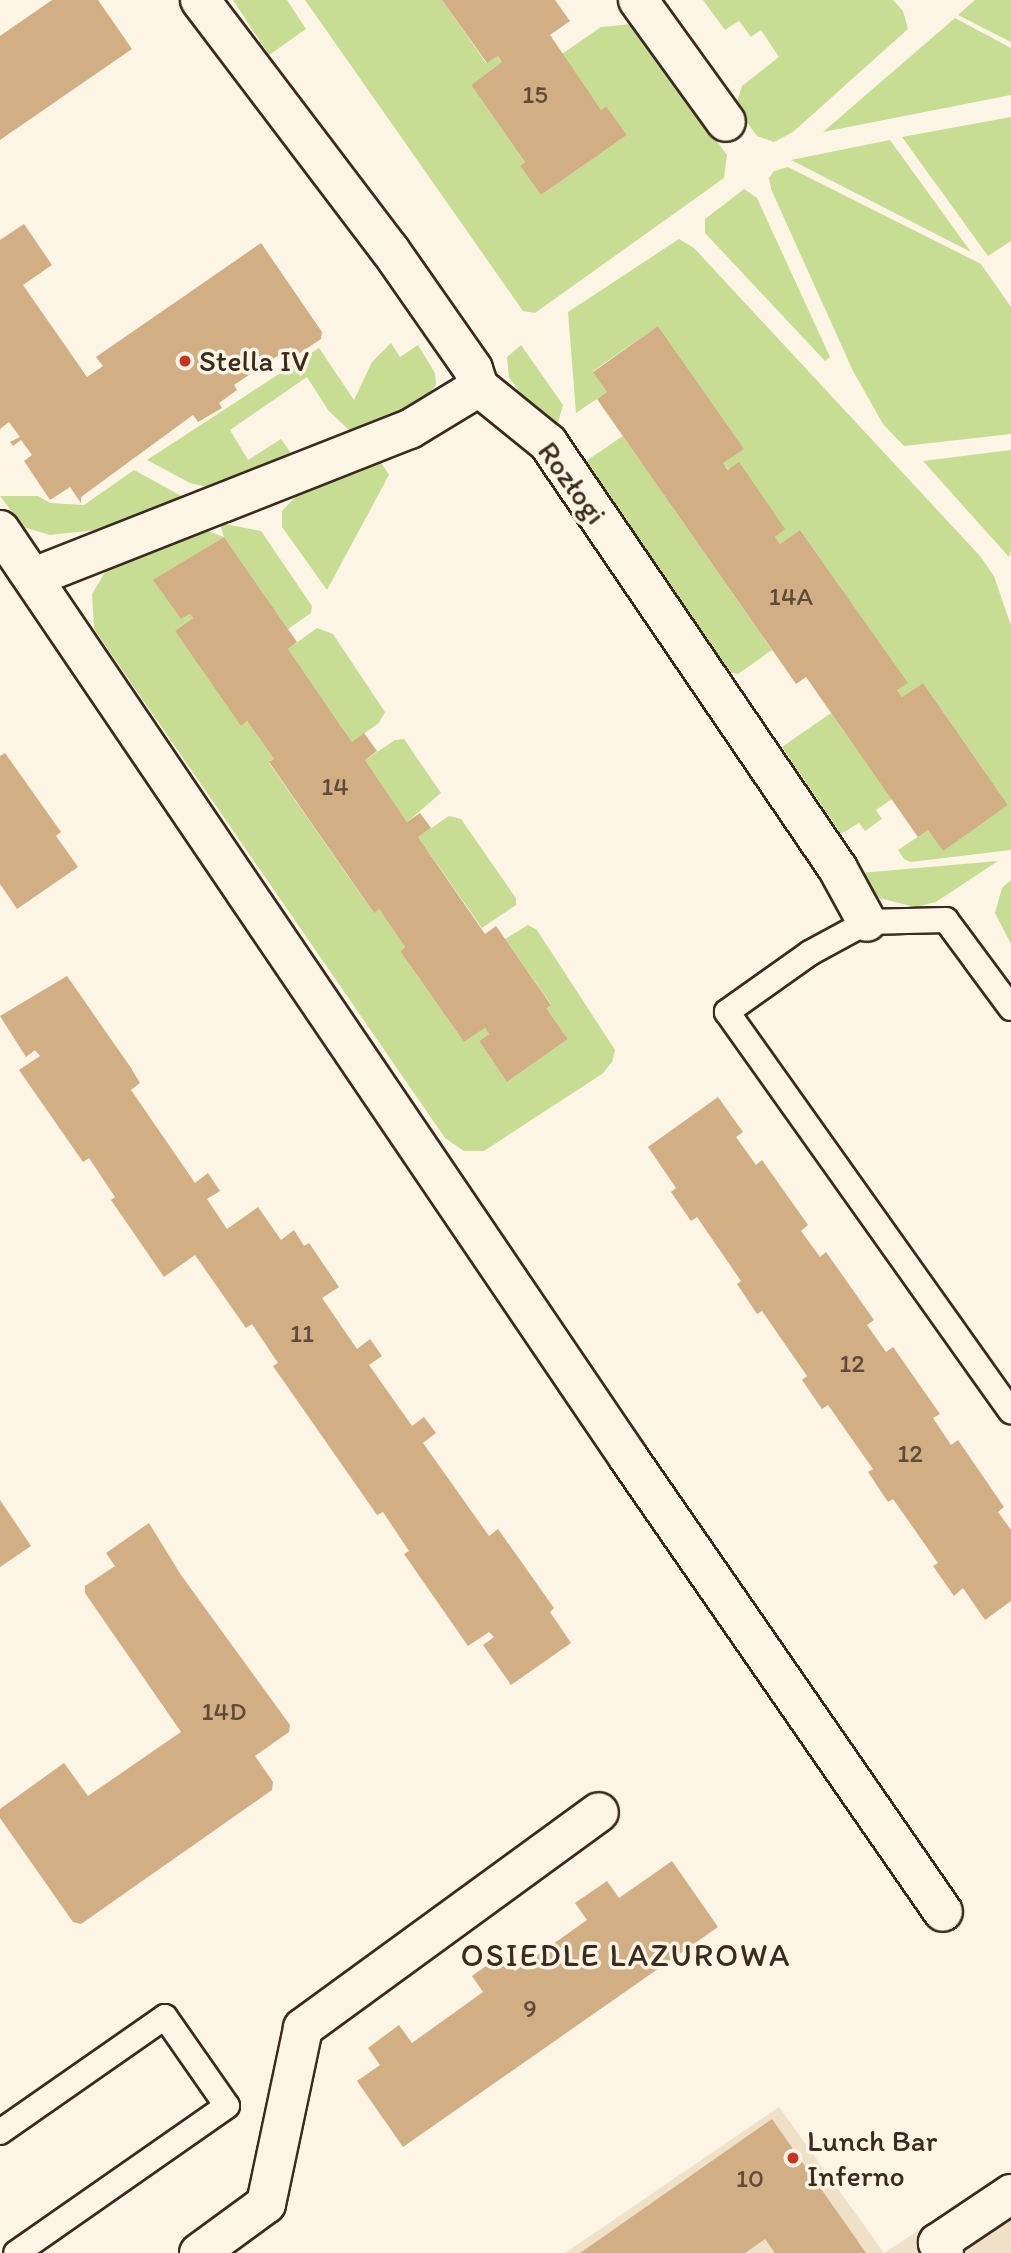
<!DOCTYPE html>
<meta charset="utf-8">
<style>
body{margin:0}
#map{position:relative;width:1011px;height:2253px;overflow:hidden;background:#fcf5e5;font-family:Itim,sans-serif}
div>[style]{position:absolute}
.built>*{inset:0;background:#efe0c8}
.green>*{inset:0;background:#c6dd93}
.building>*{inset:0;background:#d1ae84}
.roads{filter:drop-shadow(2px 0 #3b2a1e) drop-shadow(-2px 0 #3b2a1e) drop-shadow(0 2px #3b2a1e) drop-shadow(0 -2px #3b2a1e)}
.lane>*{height:24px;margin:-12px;padding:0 12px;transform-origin:12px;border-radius:12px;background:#fcf5e5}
.street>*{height:38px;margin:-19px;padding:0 19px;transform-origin:19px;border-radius:19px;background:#fcf5e5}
.dots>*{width:19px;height:19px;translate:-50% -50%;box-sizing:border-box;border:4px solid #fcf5e5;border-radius:50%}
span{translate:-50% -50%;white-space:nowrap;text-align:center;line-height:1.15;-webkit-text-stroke:7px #fcf5e5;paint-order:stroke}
.number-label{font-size:26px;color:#604b38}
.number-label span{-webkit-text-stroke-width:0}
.poi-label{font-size:30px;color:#3b2a1e}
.left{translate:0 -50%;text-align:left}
.street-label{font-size:30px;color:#3b2a1e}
.neighbourhood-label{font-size:32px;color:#3b2a1e;letter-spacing:2px}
</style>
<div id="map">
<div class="built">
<div style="clip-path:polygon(779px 2107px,884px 2253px,565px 2253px)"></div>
<div style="clip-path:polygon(1011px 2169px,1011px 2253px,884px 2253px)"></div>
</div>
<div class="green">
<div style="clip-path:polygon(233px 0,287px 0,306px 29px,269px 55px)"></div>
<div style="clip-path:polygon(305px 0,442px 0,486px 63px,498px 56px,502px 62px,471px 85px,525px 162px,520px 166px,541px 195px,627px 135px,606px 106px,601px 110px,562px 54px,601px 27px,632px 24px,727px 155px,724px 178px,535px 313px,523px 311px)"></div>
<div style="clip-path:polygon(703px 0,893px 0,903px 11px,908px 29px,793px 132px,774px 142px,757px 136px,739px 112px,738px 99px,742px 86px,779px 57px,761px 30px,751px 37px,739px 21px,725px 30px)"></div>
<div style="clip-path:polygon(975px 0,1011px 0,1011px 42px,958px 15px)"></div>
<div style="clip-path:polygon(955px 18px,1011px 48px,1011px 95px,823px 132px)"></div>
<div style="clip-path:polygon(1011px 117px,1011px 241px,988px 256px,902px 137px)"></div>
<div style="clip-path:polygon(890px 140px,971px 252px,791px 160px)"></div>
<div style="clip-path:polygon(788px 167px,981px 264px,1011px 307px,1011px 434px,904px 446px,883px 424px,853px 371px,771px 189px,769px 178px,774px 171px)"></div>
<div style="clip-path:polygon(744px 189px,757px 198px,830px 357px,825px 361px,705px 233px,705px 219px)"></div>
<div style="clip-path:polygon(679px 239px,694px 248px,980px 556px,994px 576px,1011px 626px,1011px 850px,910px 862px,904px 859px,898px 850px,928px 830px,943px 850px,1008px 805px,923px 683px,902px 697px,897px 690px,907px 682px,800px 530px,780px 544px,775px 537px,784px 529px,723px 463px,743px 448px,658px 326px,593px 371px,607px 392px,576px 413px,568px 312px)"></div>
<div style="clip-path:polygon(391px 343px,400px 357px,418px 345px,435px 373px,436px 385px,418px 406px,353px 434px,328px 410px,307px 377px,230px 430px,248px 460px,281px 439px,293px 456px,212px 488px,190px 483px,147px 460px,319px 348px,354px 400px,372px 362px)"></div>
<div style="clip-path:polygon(521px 345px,563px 405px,557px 426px,538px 418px,509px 377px,507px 357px)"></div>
<div style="clip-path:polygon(623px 436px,772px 650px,738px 674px,729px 672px,583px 463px)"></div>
<div style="clip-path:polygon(1011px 450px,1011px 550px,1009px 557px,923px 461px)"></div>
<div style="clip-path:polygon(380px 461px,389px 475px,327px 590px,282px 527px,282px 511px,300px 492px)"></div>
<div style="clip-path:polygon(134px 470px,187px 499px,104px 529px,50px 535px,23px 527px,0 496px,38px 496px,50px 503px,84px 505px)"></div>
<div style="clip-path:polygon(220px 523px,261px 531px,312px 606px,311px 613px,288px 629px,224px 537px,154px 580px,181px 619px,190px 614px,193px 618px,175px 631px,241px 725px,247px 721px,274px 759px,269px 763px,373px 912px,379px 909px,405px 947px,400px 951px,464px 1042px,485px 1028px,489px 1034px,479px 1041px,507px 1082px,568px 1039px,546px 1008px,551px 1004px,505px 939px,528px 925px,537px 930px,615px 1050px,612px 1062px,602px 1074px,484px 1151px,464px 1151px,445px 1138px,94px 629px,92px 594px,107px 569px,203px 529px,224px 537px)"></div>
<div style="clip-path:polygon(317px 628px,333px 634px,385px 712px,379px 723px,352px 742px,288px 649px)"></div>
<div style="clip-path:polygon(831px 713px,892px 799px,876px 810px,882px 819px,865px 831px,859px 823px,841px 834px,782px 747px)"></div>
<div style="clip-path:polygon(404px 739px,441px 793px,407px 822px,365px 760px,395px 740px)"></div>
<div style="clip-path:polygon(449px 816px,461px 819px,516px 898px,516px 905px,482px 928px,418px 837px)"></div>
<div style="clip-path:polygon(998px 861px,936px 902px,915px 907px,879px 898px,860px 873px)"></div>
<div style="clip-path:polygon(1011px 880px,1011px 944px,995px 913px,1002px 888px)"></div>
</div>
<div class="building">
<div style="clip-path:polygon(52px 0,98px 0,132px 49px,0 140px,0 36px)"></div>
<div style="clip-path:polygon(442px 0,555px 0,570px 21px,550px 35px,601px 110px,606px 106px,627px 135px,541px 195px,520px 166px,525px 162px,471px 85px,502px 62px,498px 56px,487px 63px)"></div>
<div style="clip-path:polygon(24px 224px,52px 265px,23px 285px,87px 377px,103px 366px,96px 357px,261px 243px,322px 332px,321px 339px,297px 355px,291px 347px,234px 385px,237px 390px,219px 403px,222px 408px,198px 422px,193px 415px,81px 497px,81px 503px,70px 487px,50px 500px,24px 461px,32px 455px,21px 440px,13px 446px,10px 442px,20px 437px,9px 422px,0 429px,0 240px)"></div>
<div style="clip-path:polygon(658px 326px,744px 449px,723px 463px,728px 470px,739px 462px,785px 529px,775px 537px,780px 544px,800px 530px,908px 683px,897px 690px,902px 697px,923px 683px,1008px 805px,943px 851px,928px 830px,918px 837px,806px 677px,796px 684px,597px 399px,607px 392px,593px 372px)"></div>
<div style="clip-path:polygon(224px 537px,297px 642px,288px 649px,352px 742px,364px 733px,377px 751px,365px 760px,407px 822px,420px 813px,431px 828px,418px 837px,485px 934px,496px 926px,551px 1005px,546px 1008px,568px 1039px,507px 1082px,479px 1041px,489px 1034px,485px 1028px,464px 1042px,400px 951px,405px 947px,379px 909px,374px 913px,269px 762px,274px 759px,247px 721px,241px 726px,175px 631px,193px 618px,190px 614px,181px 619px,153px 580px)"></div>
<div style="clip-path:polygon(5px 753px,61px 832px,56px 836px,78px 867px,17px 909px,0 884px,0 756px)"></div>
<div style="clip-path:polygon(67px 976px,131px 1068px,140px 1083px,131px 1090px,195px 1183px,208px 1173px,220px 1191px,207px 1199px,227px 1229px,258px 1207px,281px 1240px,294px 1230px,304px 1246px,309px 1243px,339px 1287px,322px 1298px,357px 1349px,370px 1339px,382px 1356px,369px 1365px,412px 1426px,424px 1417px,436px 1433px,423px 1443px,489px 1536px,498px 1529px,554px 1608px,550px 1612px,571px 1643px,511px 1685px,483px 1645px,494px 1637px,489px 1632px,468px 1646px,404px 1554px,409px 1551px,383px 1512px,377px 1515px,273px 1366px,278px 1363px,252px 1324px,246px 1328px,195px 1255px,164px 1277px,111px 1200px,115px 1197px,89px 1158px,83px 1162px,19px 1070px,40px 1056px,35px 1050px,26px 1057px,0 1016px)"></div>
<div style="clip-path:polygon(718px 1097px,743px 1132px,736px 1137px,756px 1165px,762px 1160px,808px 1225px,801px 1231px,820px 1257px,826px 1252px,874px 1320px,867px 1325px,886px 1352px,893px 1347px,940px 1414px,933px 1418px,951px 1445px,958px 1440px,1004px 1507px,998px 1512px,1011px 1530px,1011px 1601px,985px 1620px,963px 1588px,954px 1596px,933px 1566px,938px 1563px,893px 1499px,888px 1502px,868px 1472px,873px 1469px,828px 1405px,822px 1409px,802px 1380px,807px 1376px,762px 1311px,757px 1314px,737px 1284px,741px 1281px,697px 1217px,691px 1221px,671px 1192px,676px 1188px,648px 1147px)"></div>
<div style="clip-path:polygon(0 1500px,31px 1546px,0 1567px)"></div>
<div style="clip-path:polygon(149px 1523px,181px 1575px,290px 1725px,289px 1732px,255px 1756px,273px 1782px,272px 1790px,81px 1924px,73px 1922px,0 1818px,0 1809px,64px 1763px,88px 1796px,181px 1732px,85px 1593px,85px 1586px,115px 1566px,106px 1553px)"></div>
<div style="clip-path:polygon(672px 1861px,718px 1927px,403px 2147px,357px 2081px,380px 2065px,368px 2048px,399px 2025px,412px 2043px,483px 1992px,472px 1976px,503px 1954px,515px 1971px,587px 1920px,575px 1903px,607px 1881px,619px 1898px)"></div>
<div style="clip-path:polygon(772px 2119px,866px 2253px,775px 2253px,765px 2239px,745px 2253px,580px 2253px)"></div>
</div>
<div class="roads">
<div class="lane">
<div style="left:1011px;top:1008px;width:109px;rotate:-126.5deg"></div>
<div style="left:946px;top:920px;width:79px;rotate:178.5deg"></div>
<div style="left:867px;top:922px;width:65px;rotate:151.5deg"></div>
<div style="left:810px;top:953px;width:102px;rotate:144.6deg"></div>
<div style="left:727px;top:1012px;width:490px;rotate:54.6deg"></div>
<div style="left:0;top:2132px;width:201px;rotate:-34.9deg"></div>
<div style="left:165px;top:2017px;width:108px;rotate:55.1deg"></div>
<div style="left:227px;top:2106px;width:257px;rotate:145.1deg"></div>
</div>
<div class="street">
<div style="left:200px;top:0;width:314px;rotate:52.8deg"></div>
<div style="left:390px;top:250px;width:145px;rotate:55.1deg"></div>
<div style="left:473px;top:369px;width:19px;rotate:72deg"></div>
<div style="left:479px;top:387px;width:89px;rotate:39.1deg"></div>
<div style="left:548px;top:443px;width:515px;rotate:55.75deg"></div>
<div style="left:838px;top:869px;width:60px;rotate:61.3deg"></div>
<div style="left:638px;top:0;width:150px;rotate:54.2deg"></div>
<div style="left:0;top:530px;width:1120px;rotate:55.88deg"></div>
<div style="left:628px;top:1457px;width:553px;rotate:55.3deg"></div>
<div style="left:34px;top:577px;width:404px;rotate:-21.5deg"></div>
<div style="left:410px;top:429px;width:81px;rotate:-31.3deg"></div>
<div style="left:199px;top:2253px;width:83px;rotate:-36.2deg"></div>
<div style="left:266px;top:2204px;width:180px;rotate:-78.1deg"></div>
<div style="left:303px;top:2028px;width:366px;rotate:-36.1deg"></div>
<div style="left:944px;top:2253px;width:12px;rotate:-121deg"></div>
<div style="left:938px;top:2243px;width:88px;rotate:-33.9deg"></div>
</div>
</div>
<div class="dots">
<div style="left:185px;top:361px;background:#c8321e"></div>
<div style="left:793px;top:2158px;background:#c8321e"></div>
</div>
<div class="number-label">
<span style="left:535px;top:95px">15</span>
<span style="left:791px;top:597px">14A</span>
<span style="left:335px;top:787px">14</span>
<span style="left:302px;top:1334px">11</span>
<span style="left:852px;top:1364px">12</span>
<span style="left:910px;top:1454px">12</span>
<span style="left:224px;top:1712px">14D</span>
<span style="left:530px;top:2009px">9</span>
<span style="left:750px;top:2179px">10</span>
</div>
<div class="poi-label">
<span class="left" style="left:199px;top:361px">Stella IV</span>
<span class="left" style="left:807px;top:2158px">Lunch Bar<br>Inferno</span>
</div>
<div class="street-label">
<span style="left:572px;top:483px;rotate:54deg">Rozłogi</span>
</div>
<div class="neighbourhood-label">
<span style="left:626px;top:1955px">OSIEDLE LAZUROWA</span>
</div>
</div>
